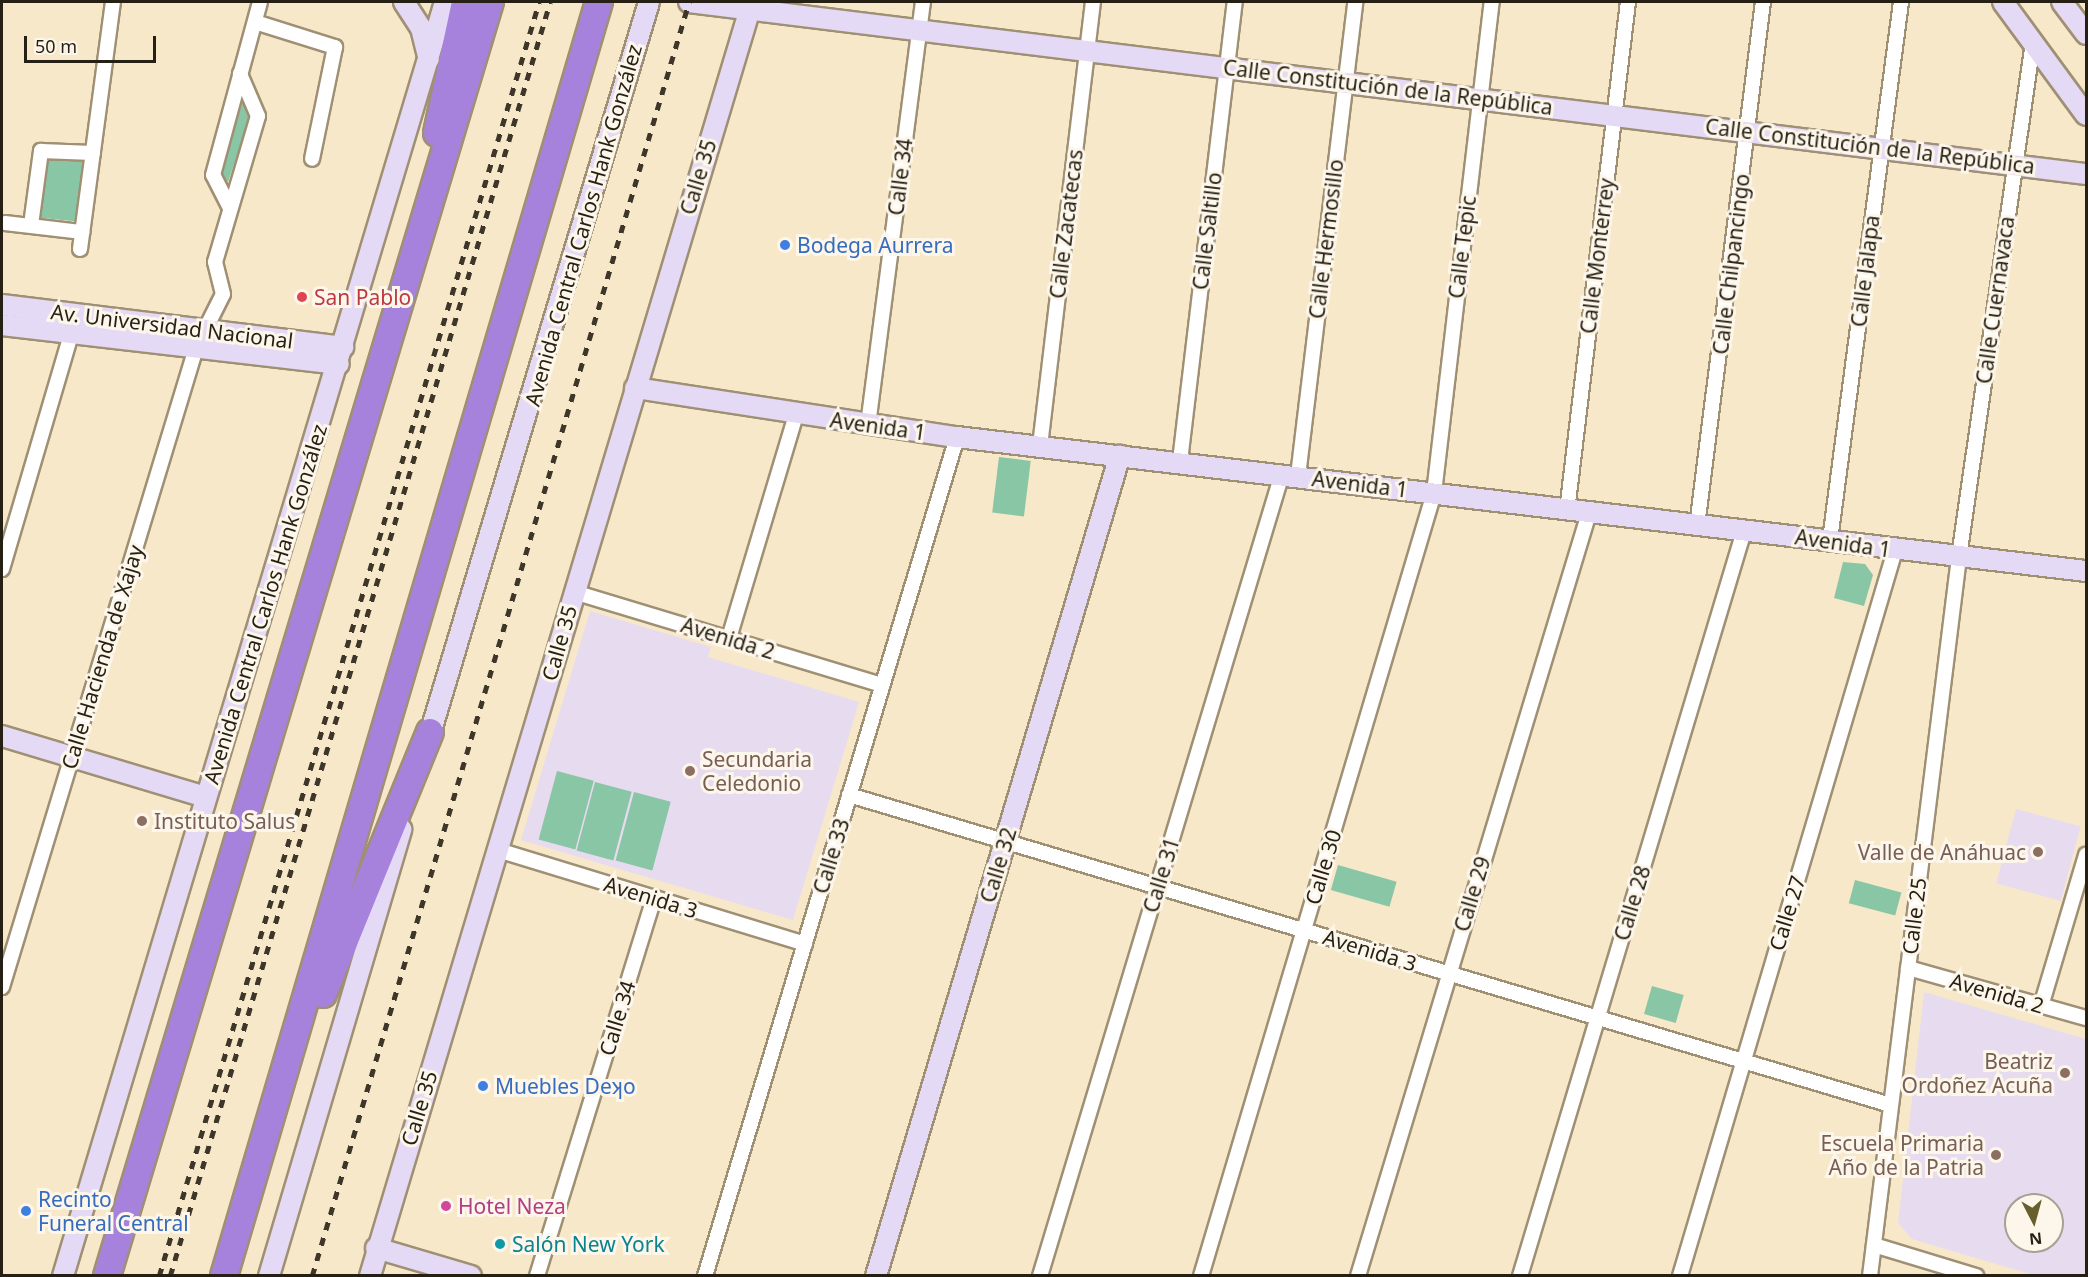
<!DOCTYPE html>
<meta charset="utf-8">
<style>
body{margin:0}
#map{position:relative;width:2088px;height:1277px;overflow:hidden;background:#f8e8ca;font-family:"Noto Sans",sans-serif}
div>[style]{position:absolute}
.education>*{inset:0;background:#e7dbef;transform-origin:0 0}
.green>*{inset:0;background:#89c6a6;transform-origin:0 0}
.roads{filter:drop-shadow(2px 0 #9f9074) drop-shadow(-2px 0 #9f9074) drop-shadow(0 2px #9f9074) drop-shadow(0 -2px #9f9074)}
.street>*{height:14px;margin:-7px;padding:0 7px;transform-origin:7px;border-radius:7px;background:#fff}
.secondary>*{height:20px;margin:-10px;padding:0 10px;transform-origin:10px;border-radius:10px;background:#e5daf5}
.highway>*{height:26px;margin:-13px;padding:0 13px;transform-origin:13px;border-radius:13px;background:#a782dd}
.rail>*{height:4.5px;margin-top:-2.25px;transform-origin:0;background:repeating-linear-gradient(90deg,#3d3629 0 8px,transparent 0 16px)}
.dots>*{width:16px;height:16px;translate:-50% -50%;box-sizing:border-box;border:3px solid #fdf6ea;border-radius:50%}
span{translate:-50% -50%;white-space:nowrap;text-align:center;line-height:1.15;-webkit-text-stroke:6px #fdf6ea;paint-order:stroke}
.street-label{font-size:21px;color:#251f14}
.shop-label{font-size:21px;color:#366cbe}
.left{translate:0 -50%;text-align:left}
.health-label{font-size:21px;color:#be3a42}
.education-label{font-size:21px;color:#785e54}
.right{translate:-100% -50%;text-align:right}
.hotel-label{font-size:21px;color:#b23c85}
.culture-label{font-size:21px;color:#0d838f}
.frame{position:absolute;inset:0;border:3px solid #251f14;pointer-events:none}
.north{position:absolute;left:2004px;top:1193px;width:60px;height:60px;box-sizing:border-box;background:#fdf6ea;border:2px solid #a7a094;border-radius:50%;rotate:174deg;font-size:16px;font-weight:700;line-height:24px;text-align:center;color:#251f14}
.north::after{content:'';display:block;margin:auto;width:21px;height:27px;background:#67602d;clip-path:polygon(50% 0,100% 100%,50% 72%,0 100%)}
.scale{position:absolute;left:24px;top:36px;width:132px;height:27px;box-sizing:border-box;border:3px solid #251f14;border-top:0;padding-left:8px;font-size:18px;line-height:21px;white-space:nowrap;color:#251f14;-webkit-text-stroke:4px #fdf6ea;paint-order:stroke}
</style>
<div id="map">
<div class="education">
<div style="clip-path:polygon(590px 611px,711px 647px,708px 657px,859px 702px,793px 920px,521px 840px)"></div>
<div style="left:2016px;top:809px;width:67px;height:77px;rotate:15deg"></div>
<div style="clip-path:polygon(evenodd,1924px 992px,2086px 1039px,2086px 1275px,2033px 1275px,1912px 1239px,1898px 1223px,1924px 992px,2016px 1205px,2052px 1205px,2052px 1241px,2016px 1241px,2016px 1205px)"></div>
</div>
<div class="green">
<div style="clip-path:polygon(244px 98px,253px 108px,228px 182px,220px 172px)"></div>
<div style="left:47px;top:154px;width:37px;height:64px;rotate:6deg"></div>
<div style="left:999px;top:457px;width:32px;height:56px;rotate:7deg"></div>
<div style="clip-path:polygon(1843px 562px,1865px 564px,1873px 575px,1864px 606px,1834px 598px)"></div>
<div style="left:557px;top:771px;width:38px;height:71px;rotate:15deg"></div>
<div style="left:595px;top:782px;width:38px;height:71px;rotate:15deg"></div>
<div style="left:634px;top:792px;width:38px;height:71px;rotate:15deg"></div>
<div style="left:1338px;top:865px;width:61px;height:26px;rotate:16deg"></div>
<div style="left:1855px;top:880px;width:48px;height:24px;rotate:15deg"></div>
<div style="left:1652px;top:986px;width:33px;height:29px;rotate:16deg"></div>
</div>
<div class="roads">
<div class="street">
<div style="left:255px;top:22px;width:84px;rotate:17.4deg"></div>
<div style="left:335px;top:47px;width:114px;rotate:101.6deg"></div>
<div style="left:230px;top:208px;width:37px;rotate:-117deg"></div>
<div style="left:213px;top:175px;width:179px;rotate:-74.8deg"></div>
<div style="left:5px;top:223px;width:78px;rotate:6.7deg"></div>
<div style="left:31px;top:225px;width:75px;rotate:-82.3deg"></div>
<div style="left:41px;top:151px;width:52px;rotate:2.2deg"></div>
<div style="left:80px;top:249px;width:249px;rotate:-82.4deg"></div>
<div style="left:868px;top:425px;width:427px;rotate:-82.6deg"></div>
<div style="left:1040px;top:446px;width:447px;rotate:-83.2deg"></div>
<div style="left:1180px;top:461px;width:462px;rotate:-83.2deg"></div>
<div style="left:1298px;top:476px;width:477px;rotate:-83.1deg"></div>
<div style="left:1567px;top:511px;width:513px;rotate:-83.17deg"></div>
<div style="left:1697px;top:526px;width:528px;rotate:-82.82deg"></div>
<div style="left:1830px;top:540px;width:543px;rotate:-82.48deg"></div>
<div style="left:2px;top:569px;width:252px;rotate:-73.6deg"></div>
<div style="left:574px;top:592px;width:322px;rotate:16.8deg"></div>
<div style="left:729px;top:638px;width:234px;rotate:-73.3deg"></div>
<div style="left:849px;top:795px;width:1087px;rotate:16.57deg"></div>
<div style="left:498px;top:850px;width:321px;rotate:17deg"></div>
<div style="left:1908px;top:968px;width:185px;rotate:15.7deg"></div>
<div style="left:2px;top:987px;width:668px;rotate:-73.11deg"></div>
<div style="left:196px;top:348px;width:60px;rotate:-63.4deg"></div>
<div style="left:223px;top:294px;width:33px;rotate:-104deg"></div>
<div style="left:215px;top:262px;width:152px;rotate:-73.6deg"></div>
<div style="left:258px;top:116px;width:46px;rotate:-113.2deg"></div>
<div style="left:2041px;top:1006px;width:158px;rotate:-73.4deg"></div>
<div style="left:1874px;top:1245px;width:107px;rotate:16.9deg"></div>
<div style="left:537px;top:1276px;width:396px;rotate:-72.8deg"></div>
<div style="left:705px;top:1276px;width:876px;rotate:-73.28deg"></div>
<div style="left:1040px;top:1276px;width:838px;rotate:-73.21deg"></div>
<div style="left:1201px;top:1276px;width:817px;rotate:-73.43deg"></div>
<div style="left:1434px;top:493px;width:494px;rotate:-83.3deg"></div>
<div style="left:1358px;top:1276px;width:797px;rotate:-73.16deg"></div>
<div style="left:1520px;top:1276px;width:778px;rotate:-73.27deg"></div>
<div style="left:1680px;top:1276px;width:757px;rotate:-73.5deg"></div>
<div style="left:1870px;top:1276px;width:724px;rotate:-82.94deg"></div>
<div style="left:1959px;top:557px;width:520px;rotate:-81.82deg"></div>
</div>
<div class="secondary">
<div style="left:404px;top:2px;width:31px;rotate:57deg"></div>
<div style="left:421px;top:28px;width:32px;rotate:76deg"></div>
<div style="left:689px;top:2px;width:1408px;rotate:7.02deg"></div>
<div style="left:2003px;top:2px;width:140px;rotate:53.7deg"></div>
<div style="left:2062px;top:2px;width:40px;rotate:53deg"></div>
<div style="left:2px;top:305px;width:344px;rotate:7deg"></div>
<div style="left:2px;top:325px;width:339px;rotate:6.6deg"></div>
<div style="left:635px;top:388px;width:326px;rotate:8.7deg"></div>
<div style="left:957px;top:437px;width:1137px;rotate:6.77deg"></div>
<div style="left:2px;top:736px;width:212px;rotate:16.7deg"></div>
<div style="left:427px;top:744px;width:774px;rotate:-73.34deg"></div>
<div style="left:376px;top:1248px;width:99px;rotate:16.4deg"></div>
<div style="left:63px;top:1276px;width:1330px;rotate:-73.31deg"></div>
<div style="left:269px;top:1276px;width:466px;rotate:-73.5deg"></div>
<div style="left:370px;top:1276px;width:1330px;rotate:-73.31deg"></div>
<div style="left:876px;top:1276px;width:856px;rotate:-73.45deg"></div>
</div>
<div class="highway">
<div style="left:437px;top:133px;width:134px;rotate:-77.9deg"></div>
<div style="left:323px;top:994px;width:283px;rotate:-67.8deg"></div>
<div style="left:107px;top:1276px;width:1330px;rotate:-73.27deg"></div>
<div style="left:224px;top:1276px;width:1328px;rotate:-73.6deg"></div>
</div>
</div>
<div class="rail">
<div style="left:159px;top:1276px;width:1329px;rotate:-73.39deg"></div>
<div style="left:170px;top:1276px;width:1329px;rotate:-73.39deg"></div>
<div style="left:312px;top:1276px;width:1329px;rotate:-73.52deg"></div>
</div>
<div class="dots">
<div style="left:785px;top:245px;background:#3f7fe0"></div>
<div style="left:302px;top:297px;background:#e0444e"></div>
<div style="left:690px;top:771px;background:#8d6e63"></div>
<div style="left:142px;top:821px;background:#8d6e63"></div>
<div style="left:2038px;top:852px;background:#8d6e63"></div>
<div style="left:2065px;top:1073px;background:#8d6e63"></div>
<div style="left:483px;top:1086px;background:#3f7fe0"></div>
<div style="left:1996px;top:1155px;background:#8d6e63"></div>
<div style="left:446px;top:1206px;background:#d1479c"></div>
<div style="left:26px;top:1211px;background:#3f7fe0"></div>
<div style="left:500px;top:1244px;background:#0f9aa8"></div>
</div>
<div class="street-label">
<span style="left:1388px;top:87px;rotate:7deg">Calle Constitución de la República</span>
<span style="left:1870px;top:146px;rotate:7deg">Calle Constitución de la República</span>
<span style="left:698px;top:177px;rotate:-73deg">Calle 35</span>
<span style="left:900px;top:177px;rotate:-83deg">Calle 34</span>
<span style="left:1066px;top:224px;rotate:-83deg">Calle Zacatecas</span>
<span style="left:583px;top:225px;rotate:-74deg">Avenida Central Carlos Hank González</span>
<span style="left:1207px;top:231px;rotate:-83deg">Calle Saltillo</span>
<span style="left:1326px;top:239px;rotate:-83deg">Calle Hermosillo</span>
<span style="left:1462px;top:247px;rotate:-83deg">Calle Tepic</span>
<span style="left:1597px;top:256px;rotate:-83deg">Calle Monterrey</span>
<span style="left:1731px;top:264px;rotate:-83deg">Calle Chilpancingo</span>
<span style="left:1865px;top:271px;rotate:-83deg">Calle Jalapa</span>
<span style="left:1995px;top:300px;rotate:-82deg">Calle Cuernavaca</span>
<span style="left:172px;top:326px;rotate:7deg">Av. Universidad Nacional</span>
<span style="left:878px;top:426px;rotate:8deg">Avenida 1</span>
<span style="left:1360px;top:484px;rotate:7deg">Avenida 1</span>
<span style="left:1843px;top:543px;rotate:8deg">Avenida 1</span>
<span style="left:265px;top:604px;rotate:-73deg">Avenida Central Carlos Hank González</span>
<span style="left:728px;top:638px;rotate:17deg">Avenida 2</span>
<span style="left:559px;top:643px;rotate:-74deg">Calle 35</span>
<span style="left:102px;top:657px;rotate:-73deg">Calle Hacienda de Xajay</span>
<span style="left:831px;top:856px;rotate:-73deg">Calle 33</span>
<span style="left:998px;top:865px;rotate:-73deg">Calle 32</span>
<span style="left:1323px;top:867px;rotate:-73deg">Calle 30</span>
<span style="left:1161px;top:875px;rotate:-73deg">Calle 31</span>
<span style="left:1472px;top:894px;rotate:-73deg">Calle 29</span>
<span style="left:651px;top:897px;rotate:17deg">Avenida 3</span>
<span style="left:1632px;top:903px;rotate:-73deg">Calle 28</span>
<span style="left:1787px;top:913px;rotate:-73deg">Calle 27</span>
<span style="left:1914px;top:916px;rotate:-83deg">Calle 25</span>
<span style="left:1370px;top:950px;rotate:17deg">Avenida 3</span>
<span style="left:1997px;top:993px;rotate:16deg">Avenida 2</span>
<span style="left:617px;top:1018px;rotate:-73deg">Calle 34</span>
<span style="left:419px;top:1108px;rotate:-73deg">Calle 35</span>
</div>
<div class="shop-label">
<span class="left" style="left:797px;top:245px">Bodega Aurrera</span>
<span class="left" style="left:495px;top:1086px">Muebles Deʞo</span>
<span class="left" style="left:38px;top:1211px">Recinto<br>Funeral Central</span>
</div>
<div class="health-label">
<span class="left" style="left:314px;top:297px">San Pablo</span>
</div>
<div class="education-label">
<span class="left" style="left:702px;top:771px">Secundaria<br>Celedonio</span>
<span class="left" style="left:154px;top:821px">Instituto Salus</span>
<span class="right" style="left:2026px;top:852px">Valle de Anáhuac</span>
<span class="right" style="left:2053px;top:1073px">Beatriz<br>Ordoñez Acuña</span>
<span class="right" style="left:1984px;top:1155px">Escuela Primaria<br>Año de la Patria</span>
</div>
<div class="hotel-label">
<span class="left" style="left:458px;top:1206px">Hotel Neza</span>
</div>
<div class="culture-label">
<span class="left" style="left:512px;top:1244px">Salón New York</span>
</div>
<div class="frame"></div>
<div class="north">N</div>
<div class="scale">50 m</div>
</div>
